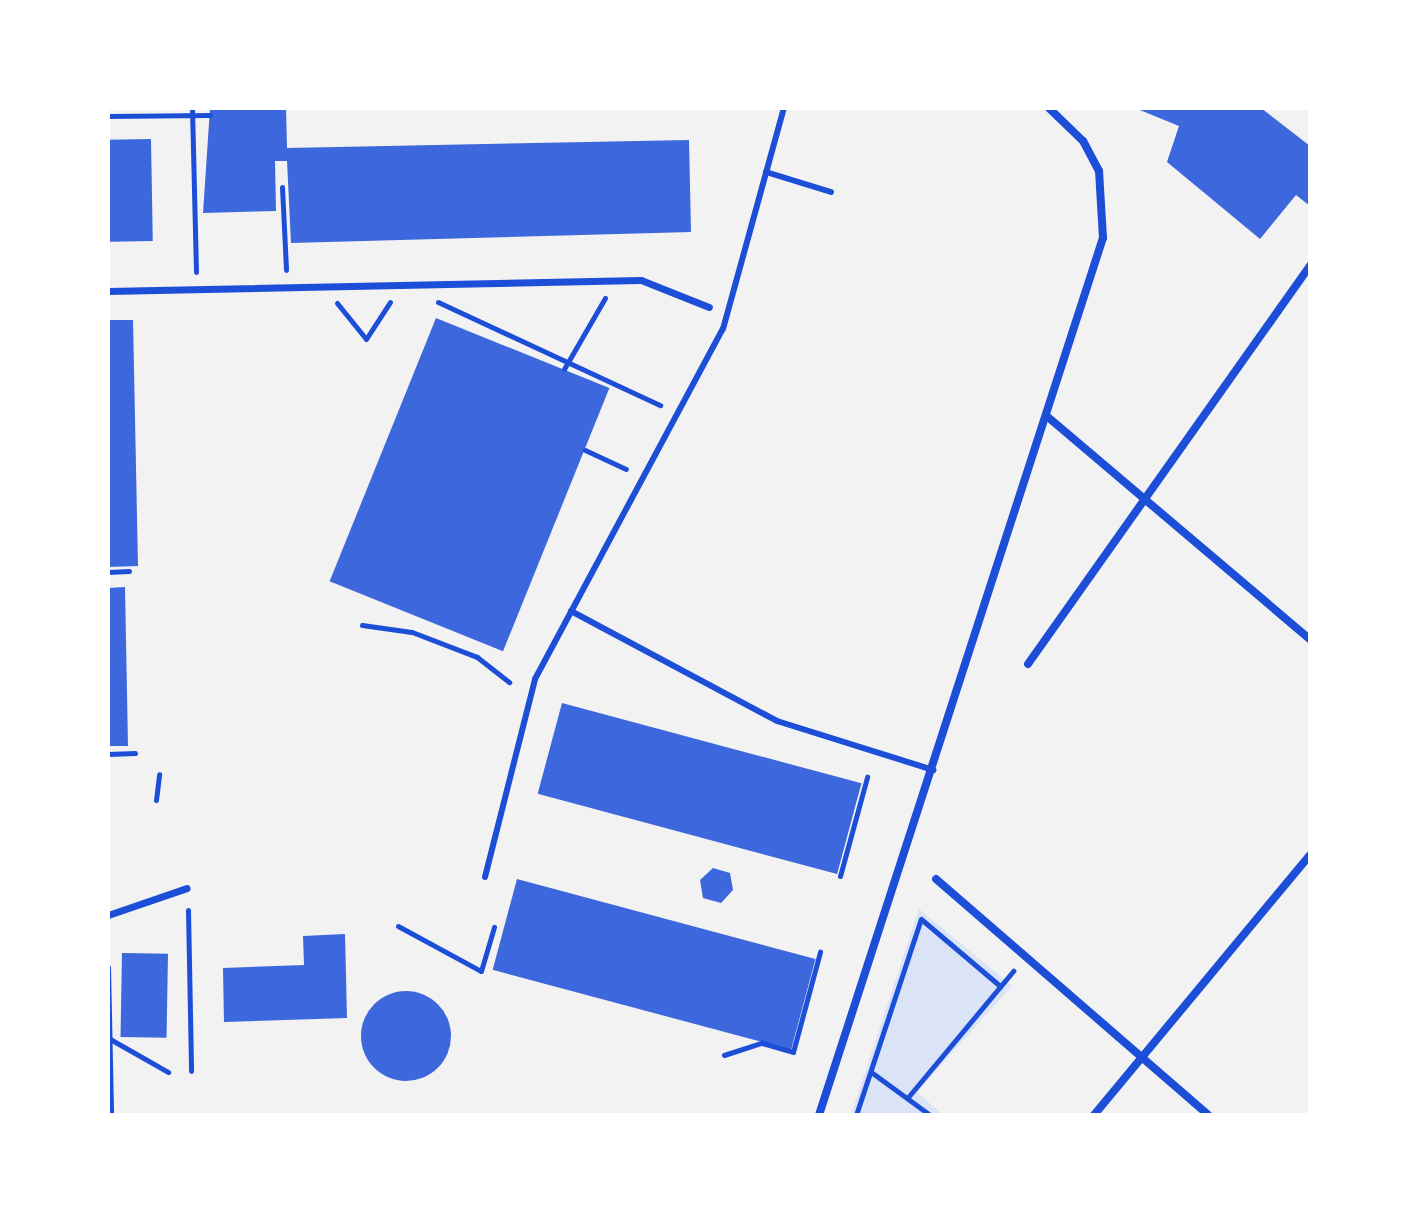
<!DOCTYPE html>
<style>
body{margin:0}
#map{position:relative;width:1418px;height:1223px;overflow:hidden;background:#f2f2f2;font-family:Raleway,sans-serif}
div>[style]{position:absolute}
.green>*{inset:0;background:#dbe4f7}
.building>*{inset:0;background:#3d67dc;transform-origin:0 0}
.round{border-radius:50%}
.path>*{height:5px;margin:-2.5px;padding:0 2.5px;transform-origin:2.5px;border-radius:2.5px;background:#1d4ed8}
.service>*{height:6px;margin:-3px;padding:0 3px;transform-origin:3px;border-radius:3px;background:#1d4ed8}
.pedestrian>*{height:7px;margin:-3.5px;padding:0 3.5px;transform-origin:3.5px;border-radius:3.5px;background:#1d4ed8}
.minor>*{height:8px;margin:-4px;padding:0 4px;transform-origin:4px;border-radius:4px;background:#1d4ed8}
span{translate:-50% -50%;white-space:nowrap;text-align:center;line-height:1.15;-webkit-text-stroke:8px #fff;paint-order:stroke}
.frame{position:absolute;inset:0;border:110px solid #fff;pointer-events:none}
</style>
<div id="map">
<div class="green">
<div style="clip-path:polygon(919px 909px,1012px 986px,917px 1092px,943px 1115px,851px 1115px)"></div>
</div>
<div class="building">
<div style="clip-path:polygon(210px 108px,286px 108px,287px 148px,689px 140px,691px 232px,291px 243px,287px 161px,275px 161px,276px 211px,203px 213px)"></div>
<div style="clip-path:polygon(1135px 108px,1261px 108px,1310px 146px,1310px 206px,1296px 195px,1260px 239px,1167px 162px,1179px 126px)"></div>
<div style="left:151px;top:139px;width:102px;height:43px;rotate:89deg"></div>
<div style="left:436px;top:318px;width:187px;height:284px;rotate:22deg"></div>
<div style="clip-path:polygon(108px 320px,133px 320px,138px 566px,108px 567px)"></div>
<div style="clip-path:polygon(125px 587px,128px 746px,108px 746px,108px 588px)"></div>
<div style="left:562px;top:703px;width:310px;height:94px;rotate:15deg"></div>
<div style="clip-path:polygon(713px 868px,730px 873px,733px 890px,721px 903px,703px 898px,700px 880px)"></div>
<div style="left:517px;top:879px;width:309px;height:94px;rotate:15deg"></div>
<div style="clip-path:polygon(345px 934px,347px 1018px,224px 1022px,223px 968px,304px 965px,303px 936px)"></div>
<div style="left:122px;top:953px;width:46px;height:84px;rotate:1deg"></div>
<div class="round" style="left:361px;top:991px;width:90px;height:90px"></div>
</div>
<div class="path">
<div style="left:192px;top:108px;width:164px;rotate:88.6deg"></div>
<div style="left:108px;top:116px;width:102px;rotate:-0.6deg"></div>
<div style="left:282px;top:187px;width:83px;rotate:87.2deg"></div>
<div style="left:438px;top:302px;width:245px;rotate:24.9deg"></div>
<div style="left:337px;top:303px;width:46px;rotate:51.1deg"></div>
<div style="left:366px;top:339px;width:44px;rotate:-57deg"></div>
<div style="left:564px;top:369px;width:82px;rotate:-60deg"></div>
<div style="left:585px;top:450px;width:45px;rotate:24.9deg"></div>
<div style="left:108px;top:572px;width:21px;rotate:-3deg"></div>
<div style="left:362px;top:625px;width:50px;rotate:8deg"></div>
<div style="left:412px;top:632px;width:70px;rotate:21deg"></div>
<div style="left:477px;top:657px;width:41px;rotate:38deg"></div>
<div style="left:108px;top:754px;width:27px;rotate:-2deg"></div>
<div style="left:156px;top:800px;width:26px;rotate:-83deg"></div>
<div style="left:840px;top:876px;width:103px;rotate:-74.7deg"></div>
<div style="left:188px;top:910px;width:161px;rotate:88.9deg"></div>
<div style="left:398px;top:926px;width:94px;rotate:28.5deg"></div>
<div style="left:481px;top:971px;width:46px;rotate:-73.5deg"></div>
<div style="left:108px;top:967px;width:148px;rotate:88.8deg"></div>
<div style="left:110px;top:1039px;width:67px;rotate:29.6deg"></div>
<div style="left:724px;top:1055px;width:40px;rotate:-18deg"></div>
<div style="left:762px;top:1043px;width:32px;rotate:16deg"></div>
<div style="left:793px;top:1052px;width:104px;rotate:-74.9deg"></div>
<div style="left:871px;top:1072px;width:73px;rotate:36.1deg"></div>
<div style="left:909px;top:1096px;width:163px;rotate:-50.2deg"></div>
<div style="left:856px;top:1115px;width:206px;rotate:-71.7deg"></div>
<div style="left:921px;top:919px;width:104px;rotate:40.3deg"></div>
</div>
<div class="service">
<div style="left:766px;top:172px;width:68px;rotate:17.1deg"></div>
<div style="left:571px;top:611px;width:234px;rotate:28.1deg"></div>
<div style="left:777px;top:721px;width:164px;rotate:17.4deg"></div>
<div style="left:485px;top:877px;width:204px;rotate:-75.8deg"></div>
<div style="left:535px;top:679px;width:397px;rotate:-61.8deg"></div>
<div style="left:723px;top:329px;width:229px;rotate:-74.6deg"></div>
</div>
<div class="pedestrian">
<div style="left:108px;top:291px;width:533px;rotate:-1.18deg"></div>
<div style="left:641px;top:280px;width:73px;rotate:21.7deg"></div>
<div style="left:108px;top:915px;width:83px;rotate:-18.9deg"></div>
</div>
<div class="minor">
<div style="left:1049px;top:418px;width:342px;rotate:40.3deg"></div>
<div style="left:1028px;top:664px;width:488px;rotate:-54.7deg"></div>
<div style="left:936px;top:879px;width:360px;rotate:40.9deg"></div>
<div style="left:819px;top:1115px;width:922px;rotate:-72.06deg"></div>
<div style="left:1103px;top:238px;width:67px;rotate:-93.4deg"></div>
<div style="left:1099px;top:171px;width:34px;rotate:-118deg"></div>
<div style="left:1083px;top:141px;width:47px;rotate:-135.9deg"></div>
<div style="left:1094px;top:1115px;width:338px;rotate:-50.3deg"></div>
</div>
<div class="frame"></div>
</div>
